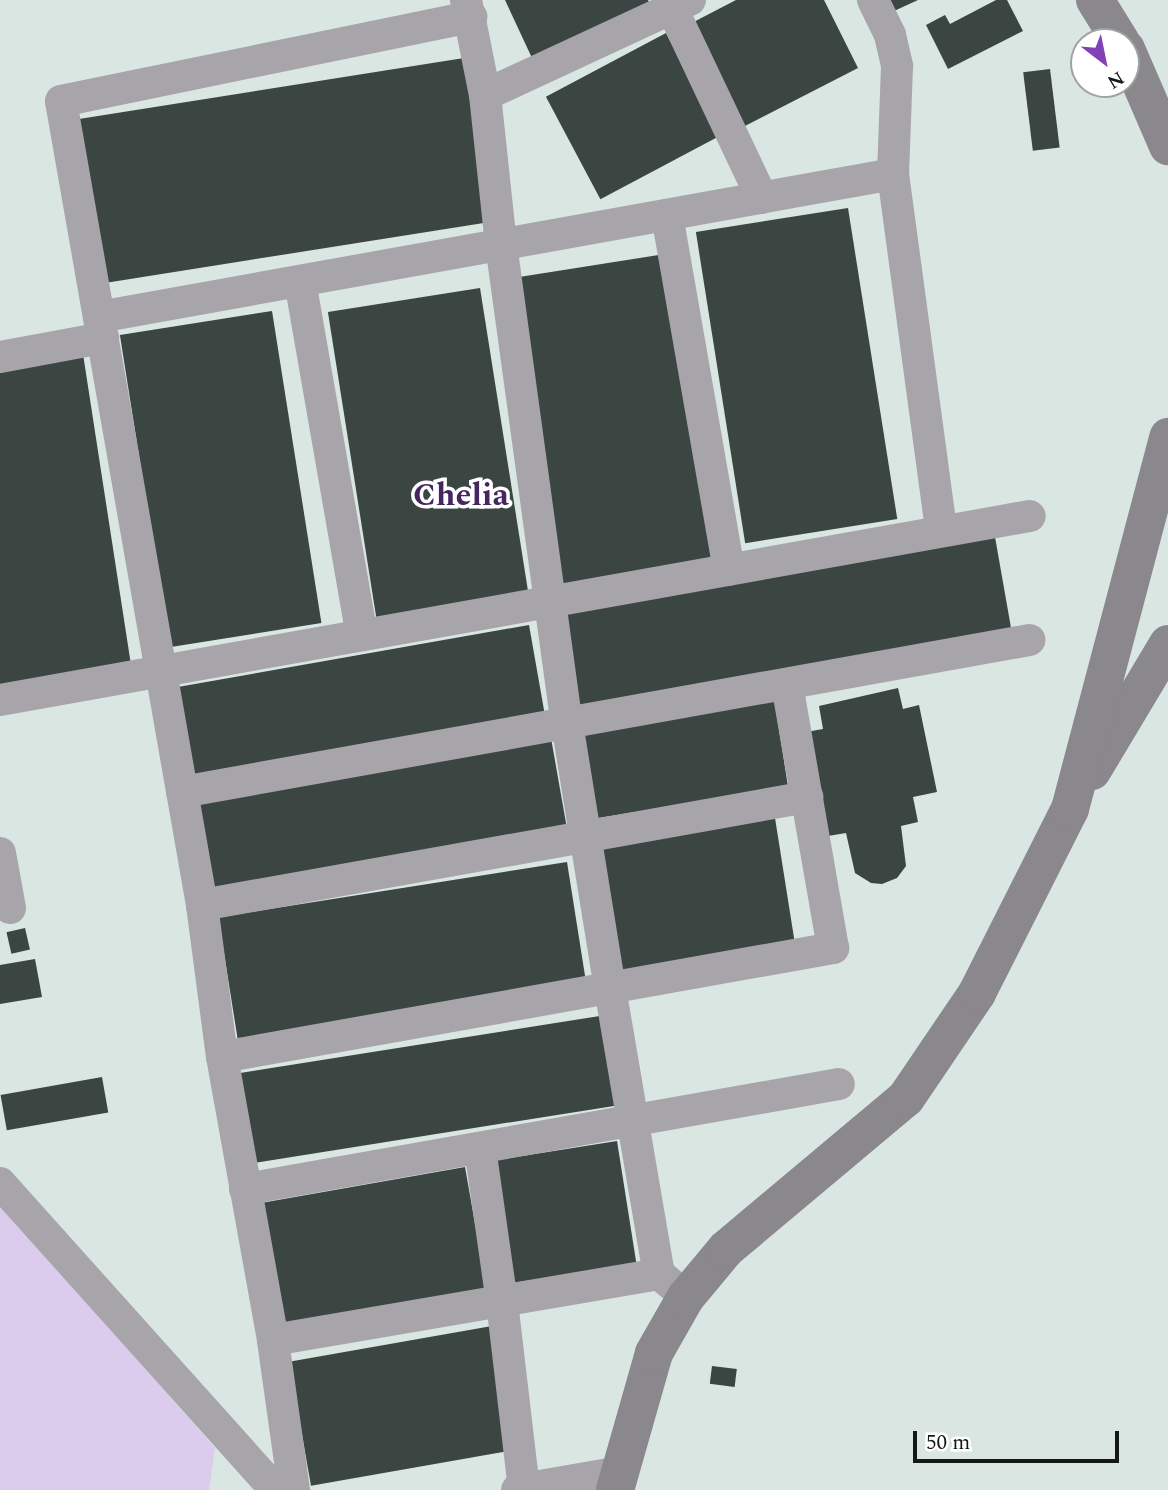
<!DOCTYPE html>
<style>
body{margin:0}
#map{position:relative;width:1168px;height:1490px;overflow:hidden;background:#d9e6e1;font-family:Spectral,serif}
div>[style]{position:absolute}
.green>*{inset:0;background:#dbcbec}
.building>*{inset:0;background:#3b4541;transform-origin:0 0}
.street>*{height:32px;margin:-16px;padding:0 16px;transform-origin:16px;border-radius:16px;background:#a7a5a9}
.secondary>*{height:38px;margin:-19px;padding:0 19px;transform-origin:19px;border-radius:19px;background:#8a878d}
span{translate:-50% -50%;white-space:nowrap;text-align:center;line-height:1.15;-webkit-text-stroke:7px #fff;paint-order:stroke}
.quarter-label{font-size:32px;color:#45265f;font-weight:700}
.north{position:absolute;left:1070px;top:28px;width:70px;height:70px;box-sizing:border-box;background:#fff;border:2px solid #a1a3a2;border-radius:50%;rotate:148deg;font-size:19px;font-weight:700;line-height:28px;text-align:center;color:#141816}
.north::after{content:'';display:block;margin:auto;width:24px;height:32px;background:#8241b6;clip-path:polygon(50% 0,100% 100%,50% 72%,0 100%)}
.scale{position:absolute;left:913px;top:1431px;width:206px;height:32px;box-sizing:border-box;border:4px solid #141816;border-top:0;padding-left:9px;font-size:21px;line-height:24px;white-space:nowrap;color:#141816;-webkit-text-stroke:5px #fff;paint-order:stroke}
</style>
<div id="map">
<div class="green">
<div style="clip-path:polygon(0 1204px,215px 1448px,209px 1490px,0 1490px)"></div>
</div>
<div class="building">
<div style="clip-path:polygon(505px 0,648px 0,649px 2px,532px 58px)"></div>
<div style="clip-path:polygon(736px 0,824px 0,858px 68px,737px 130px,684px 27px)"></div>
<div style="clip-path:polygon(889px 0,918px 0,894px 11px)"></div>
<div style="clip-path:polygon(996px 0,1007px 0,1023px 31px,948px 69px,926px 25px,945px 15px,950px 24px)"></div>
<div style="left:666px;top:33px;width:116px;height:136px;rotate:62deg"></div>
<div style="left:464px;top:58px;width:166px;height:393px;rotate:81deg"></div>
<div style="left:1050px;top:69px;width:79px;height:27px;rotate:83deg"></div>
<div style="left:848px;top:208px;width:315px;height:154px;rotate:81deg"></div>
<div style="left:665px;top:254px;width:315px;height:154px;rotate:81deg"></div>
<div style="left:480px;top:288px;width:315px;height:154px;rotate:81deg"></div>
<div style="left:272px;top:311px;width:316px;height:154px;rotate:81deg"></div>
<div style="clip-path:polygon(83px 354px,131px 665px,0 685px,0 366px)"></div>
<div style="left:995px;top:537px;width:96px;height:443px;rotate:80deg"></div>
<div style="left:529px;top:625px;width:93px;height:358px;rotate:80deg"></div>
<div style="clip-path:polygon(898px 688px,903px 709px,919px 705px,937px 792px,913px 797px,918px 822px,901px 826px,906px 866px,897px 878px,882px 884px,871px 883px,855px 873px,846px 833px,828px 836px,806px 732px,823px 729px,819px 706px)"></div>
<div style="left:774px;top:698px;width:91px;height:196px;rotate:81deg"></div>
<div style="left:551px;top:738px;width:93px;height:358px;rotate:80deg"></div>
<div style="left:775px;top:818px;width:132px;height:186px;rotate:81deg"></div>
<div style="left:567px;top:862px;width:124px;height:353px;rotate:81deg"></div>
<div style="left:25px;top:928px;width:22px;height:19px;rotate:77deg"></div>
<div style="clip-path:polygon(35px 959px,42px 997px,0 1004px,0 965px)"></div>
<div style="left:606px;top:1015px;width:91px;height:372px;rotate:81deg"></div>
<div style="left:102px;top:1077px;width:36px;height:103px;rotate:80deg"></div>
<div style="left:617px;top:1141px;width:124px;height:126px;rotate:81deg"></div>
<div style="left:465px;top:1167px;width:123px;height:210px;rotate:80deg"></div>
<div style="left:492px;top:1326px;width:126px;height:206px;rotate:80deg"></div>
<div style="left:712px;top:1366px;width:25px;height:18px;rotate:7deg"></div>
</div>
<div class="street">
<div style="left:466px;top:0;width:97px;rotate:78.7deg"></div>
<div style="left:485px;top:95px;width:150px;rotate:83.9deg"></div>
<div style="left:501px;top:244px;width:484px;rotate:82.2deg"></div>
<div style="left:567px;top:723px;width:268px;rotate:80.8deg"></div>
<div style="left:610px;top:988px;width:290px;rotate:80.3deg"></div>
<div style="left:659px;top:1274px;width:35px;rotate:40deg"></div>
<div style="left:668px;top:0;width:219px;rotate:64.6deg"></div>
<div style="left:873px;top:0;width:39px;rotate:64deg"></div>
<div style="left:890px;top:35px;width:32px;rotate:77deg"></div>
<div style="left:897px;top:66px;width:108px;rotate:92.1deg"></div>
<div style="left:893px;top:174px;width:360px;rotate:82.3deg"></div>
<div style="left:485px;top:95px;width:226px;rotate:-24.9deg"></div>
<div style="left:667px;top:215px;width:360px;rotate:80.1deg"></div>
<div style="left:300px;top:281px;width:359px;rotate:80.1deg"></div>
<div style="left:99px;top:317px;width:807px;rotate:-10.21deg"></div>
<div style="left:0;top:357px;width:105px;rotate:-10.5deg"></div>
<div style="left:0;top:700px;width:1046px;rotate:-10.13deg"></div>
<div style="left:182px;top:792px;width:861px;rotate:-10.17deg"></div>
<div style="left:0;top:853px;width:56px;rotate:79.7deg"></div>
<div style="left:202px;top:905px;width:615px;rotate:-10.12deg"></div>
<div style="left:222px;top:1057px;width:621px;rotate:-10.11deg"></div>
<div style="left:833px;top:948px;width:268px;rotate:-99.9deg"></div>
<div style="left:480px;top:1148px;width:156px;rotate:81.9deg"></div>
<div style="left:502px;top:1302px;width:189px;rotate:83.3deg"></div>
<div style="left:0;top:1183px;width:412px;rotate:48.1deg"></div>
<div style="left:245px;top:1189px;width:603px;rotate:-10.02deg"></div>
<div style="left:273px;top:1340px;width:392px;rotate:-9.7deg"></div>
<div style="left:294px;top:1490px;width:151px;rotate:-98deg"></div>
<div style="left:273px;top:1340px;width:288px;rotate:-100.2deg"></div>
<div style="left:222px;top:1057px;width:153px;rotate:-97.5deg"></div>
<div style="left:202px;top:905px;width:816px;rotate:-99.95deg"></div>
<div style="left:61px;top:101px;width:419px;rotate:-11.6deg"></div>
<div style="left:517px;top:1490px;width:105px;rotate:-9.9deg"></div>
</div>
<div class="secondary">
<div style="left:1095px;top:0;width:49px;rotate:58.2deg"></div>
<div style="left:1126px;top:49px;width:106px;rotate:66.6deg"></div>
<div style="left:1092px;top:771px;width:148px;rotate:-59.1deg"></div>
<div style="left:615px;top:1490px;width:142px;rotate:-74.1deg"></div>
<div style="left:654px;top:1353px;width:64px;rotate:-60.3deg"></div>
<div style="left:686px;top:1297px;width:62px;rotate:-50.2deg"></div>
<div style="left:726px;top:1249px;width:235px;rotate:-40deg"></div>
<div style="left:906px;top:1098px;width:127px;rotate:-55.9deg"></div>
<div style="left:977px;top:993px;width:206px;rotate:-63.2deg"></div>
<div style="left:1070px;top:809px;width:385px;rotate:-75.2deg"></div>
</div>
<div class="quarter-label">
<span style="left:461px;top:496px">Chelia</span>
</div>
<div class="north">N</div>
<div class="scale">50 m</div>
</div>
